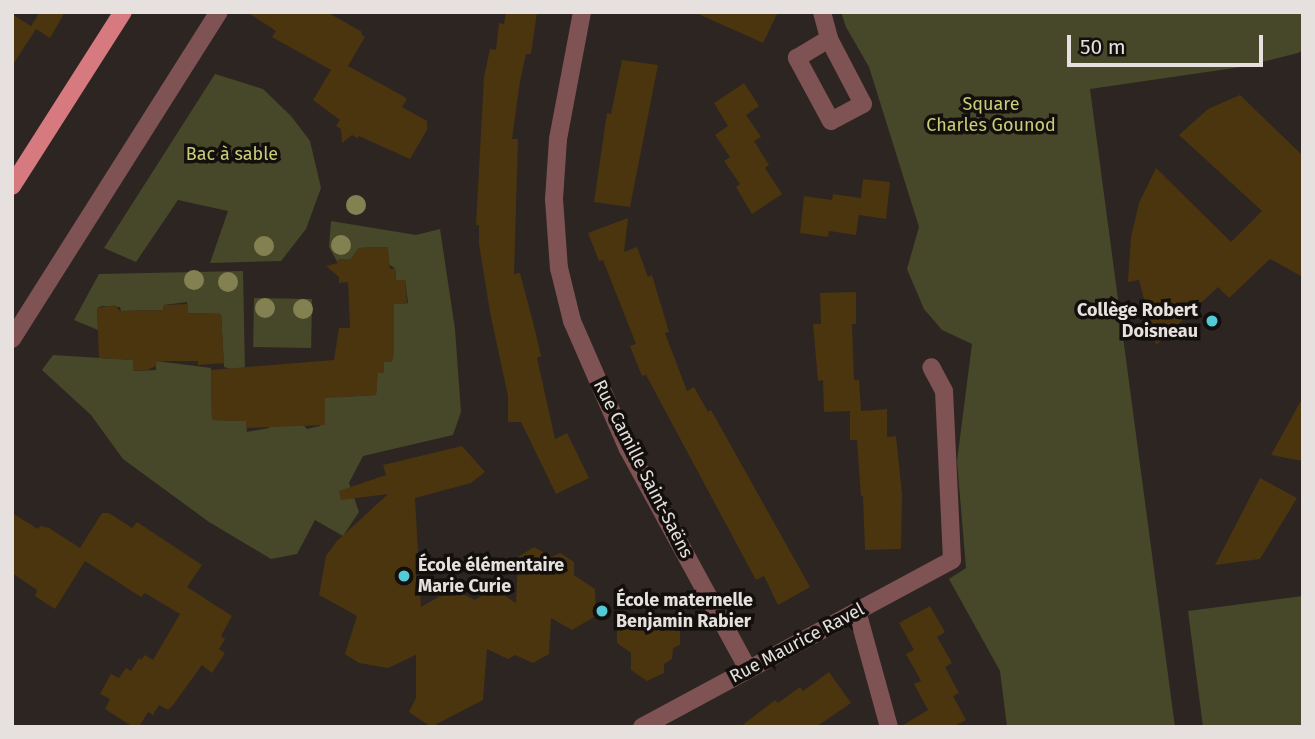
<!DOCTYPE html>
<meta charset="utf-8">
<style>
body{margin:0}
#map{position:relative;width:1315px;height:739px;overflow:hidden;background:#2d2521;font-family:"Fira Sans",sans-serif}
div>[style]{position:absolute}
.green>*{inset:0;background:#464829;transform-origin:0 0}
.building>*{inset:0;background:#4a350f}
.minor>*{height:18px;margin:-9px;padding:0 9px;transform-origin:9px;border-radius:9px;background:#7f5254}
.major>*{height:18px;margin:-9px;padding:0 9px;transform-origin:9px;border-radius:9px;background:#d77a80}
.trees>*{width:20px;height:20px;margin:-10px;border-radius:50%;background:#838152}
.dots>*{width:19px;height:19px;translate:-50% -50%;box-sizing:border-box;border:4px solid #120f0d;border-radius:50%}
span{translate:-50% -50%;white-space:nowrap;text-align:center;line-height:1.15;-webkit-text-stroke:7px #120f0d;paint-order:stroke}
.park-label{font-size:18px;color:#cacd7a}
.poi-label{font-size:18px;color:#e6e1de;font-weight:700}
.right{translate:-100% -50%;text-align:right}
.left{translate:0 -50%;text-align:left}
.street-label{font-size:18px;color:#e6e1de}
.frame{position:absolute;inset:0;border:14px solid #e6e1de;pointer-events:none}
.scale{position:absolute;left:1067px;top:35px;width:196px;height:32px;box-sizing:border-box;border:4px solid #e6e1de;border-top:0;padding-left:9px;font-size:21px;line-height:24px;white-space:nowrap;color:#e6e1de;-webkit-text-stroke:5px #120f0d;paint-order:stroke}
</style>
<div id="map">
<div class="green">
<div style="clip-path:polygon(841px 12px,1303px 12px,1303px 50px,1298px 53px,1241px 67px,1090px 89px,1175px 727px,1007px 727px,1000px 671px,949px 579px,966px 568px,957px 461px,972px 344px,942px 330px,924px 309px,907px 269px,919px 227px,869px 67px,846px 27px)"></div>
<div style="clip-path:polygon(215px 74px,263px 89px,291px 116px,310px 141px,321px 188px,306px 229px,281px 261px,210px 263px,228px 211px,178px 200px,136px 262px,104px 248px)"></div>
<div style="clip-path:polygon(331px 221px,416px 235px,440px 229px,455px 329px,461px 412px,453px 435px,363px 456px,349px 483px,359px 512px,343px 536px,315px 520px,297px 554px,271px 559px,209px 522px,123px 459px,91px 415px,42px 370px,53px 355px,133px 360px,134px 371px,156px 370px,156px 361px,211px 368px,212px 420px,246px 421px,247px 432px,269px 428px,270px 422px,300px 421px,307px 429px,320px 426px,325px 385px,340px 397px,376px 395px,377px 373px,384px 373px,384px 362px,392px 362px,394px 304px,408px 303px,405px 280px,396px 280px,395px 268px,388px 264px,388px 247px,359px 248px,351px 259px,339px 259px,338px 263px,329px 247px)"></div>
<div style="clip-path:polygon(243px 271px,245px 373px,224px 367px,221px 314px,188px 313px,187px 302px,164px 305px,163px 310px,121px 311px,120px 307px,102px 306px,97px 308px,98px 330px,74px 320px,99px 274px)"></div>
<div style="left:254px;top:298px;width:58px;height:49px;rotate:1deg"></div>
<div style="clip-path:polygon(1303px 596px,1303px 727px,1203px 727px,1188px 611px)"></div>
</div>
<div class="building">
<div style="clip-path:polygon(40px 12px,65px 12px,50px 38px,36px 29px,12px 66px,12px 14px,31px 26px)"></div>
<div style="clip-path:polygon(247px 12px,327px 12px,362px 32px,361px 34px,365px 37px,348px 66px,403px 96px,407px 99px,402px 107px,427px 121px,427px 130px,410px 159px,359px 136px,357px 138px,352px 135px,342px 143px,341px 129px,336px 126px,340px 120px,313px 100px,331px 70px,272px 37px,276px 31px)"></div>
<div style="clip-path:polygon(506px 12px,537px 12px,531px 54px,526px 54px,520px 81px,512px 139px,518px 139px,514px 274px,520px 273px,535px 330px,541px 356px,537px 358px,555px 439px,567px 433px,589px 478px,556px 494px,521px 422px,508px 422px,508px 396px,490px 312px,479px 244px,479px 225px,476px 225px,484px 77px,490px 49px,496px 50px,499px 23px,504px 24px)"></div>
<div style="clip-path:polygon(694px 12px,778px 12px,763px 43px)"></div>
<div style="clip-path:polygon(622px 60px,658px 65px,630px 207px,594px 202px,607px 113px,611px 114px)"></div>
<div style="clip-path:polygon(744px 83px,759px 106px,746px 115px,761px 137px,754px 141px,769px 165px,765px 168px,782px 194px,752px 214px,736px 187px,740px 184px,724px 161px,730px 157px,715px 135px,728px 126px,714px 103px)"></div>
<div style="clip-path:polygon(1240px 95px,1303px 156px,1303px 277px,1270px 259px,1229px 298px,1218px 287px,1156px 345px,1139px 280px,1128px 282px,1131px 237px,1139px 203px,1156px 168px,1231px 242px,1262px 211px,1179px 135px,1208px 109px)"></div>
<div style="clip-path:polygon(863px 179px,890px 182px,886px 219px,859px 215px,861px 200px,856px 235px,829px 231px,828px 237px,800px 233px,804px 196px,832px 200px,833px 194px,861px 198px)"></div>
<div style="clip-path:polygon(628px 218px,624px 252px,637px 247px,648px 277px,652px 275px,669px 332px,665px 333px,687px 391px,694px 387px,708px 412px,711px 410px,810px 587px,778px 605px,764px 576px,756px 580px,646px 375px,642px 376px,630px 346px,636px 344px,603px 260px,599px 261px,588px 233px)"></div>
<div style="clip-path:polygon(388px 247px,390px 269px,395px 268px,396px 280px,405px 280px,407px 304px,394px 304px,394px 354px,392px 362px,384px 362px,384px 373px,378px 373px,376px 395px,325px 398px,325px 425px,246px 428px,246px 421px,212px 420px,211px 370px,334px 360px,339px 328px,350px 328px,348px 282px,339px 283px,339px 277px,326px 266px,338px 263px,338px 259px,351px 259px,359px 248px)"></div>
<div style="clip-path:polygon(856px 292px,856px 324px,852px 324px,854px 380px,859px 380px,861px 411px,887px 409px,887px 437px,896px 436px,902px 494px,901px 549px,865px 550px,863px 496px,861px 496px,857px 440px,850px 440px,850px 411px,824px 412px,823px 380px,818px 381px,813px 324px,821px 324px,820px 293px)"></div>
<div style="clip-path:polygon(188px 304px,188px 313px,221px 314px,224px 363px,198px 365px,198px 361px,157px 361px,156px 366px,147px 370px,133px 371px,133px 360px,99px 358px,97px 308px,115px 305px,120px 311px,163px 310px,164px 305px)"></div>
<div style="clip-path:polygon(1303px 397px,1303px 461px,1271px 455px)"></div>
<div style="clip-path:polygon(462px 446px,485px 472px,471px 483px,415px 498px,421px 607px,452px 589px,475px 600px,493px 588px,516px 603px,518px 557px,534px 547px,552px 557px,560px 553px,574px 562px,574px 575px,595px 589px,596px 616px,572px 630px,551px 618px,549px 654px,533px 663px,515px 655px,508px 659px,487px 649px,483px 700px,431px 727px,409px 712px,416px 698px,416px 655px,388px 668px,359px 663px,345px 654px,357px 616px,319px 595px,326px 556px,337px 541px,388px 494px,341px 500px,339px 491px,386px 475px,383px 465px)"></div>
<div style="clip-path:polygon(1260px 478px,1297px 498px,1260px 559px,1215px 565px)"></div>
<div style="clip-path:polygon(12px 513px,38px 529px,40px 526px,49px 528px,80px 548px,102px 513px,109px 513px,132px 528px,137px 522px,202px 565px,187px 587px,232px 616px,221px 636px,225px 639px,219px 649px,225px 653px,212px 673px,202px 665px,173px 705px,168px 710px,159px 705px,153px 715px,148px 712px,139px 727px,133px 727px,105px 709px,110px 699px,100px 694px,111px 674px,119px 678px,126px 668px,131px 671px,139px 658px,141px 660px,145px 655px,153px 660px,180px 614px,145px 593px,141px 597px,85px 561px,55px 609px,35px 596px,37px 590px,12px 573px)"></div>
<div style="clip-path:polygon(930px 606px,945px 632px,937px 637px,952px 663px,945px 667px,959px 693px,953px 696px,966px 720px,953px 727px,900px 727px,928px 710px,914px 684px,921px 681px,906px 654px,914px 650px,899px 623px)"></div>
<div style="clip-path:polygon(634px 615px,649px 624px,664px 615px,680px 626px,680px 645px,673px 648px,672px 659px,664px 664px,664px 673px,647px 681px,631px 670px,631px 653px,617px 643px,617px 625px)"></div>
<div style="clip-path:polygon(829px 672px,851px 703px,816px 727px,740px 727px,775px 700px,778px 703px,800px 687px,803px 691px)"></div>
</div>
<div class="minor">
<div style="left:582px;top:12px;width:129px;rotate:100.7deg"></div>
<div style="left:558px;top:139px;width:60px;rotate:93.8deg"></div>
<div style="left:554px;top:199px;width:69px;rotate:85.9deg"></div>
<div style="left:559px;top:268px;width:55px;rotate:76.2deg"></div>
<div style="left:572px;top:321px;width:140px;rotate:66.4deg"></div>
<div style="left:628px;top:449px;width:251px;rotate:61.4deg"></div>
<div style="left:822px;top:12px;width:28px;rotate:75deg"></div>
<div style="left:829px;top:39px;width:73px;rotate:62.4deg"></div>
<div style="left:863px;top:104px;width:36px;rotate:152deg"></div>
<div style="left:831px;top:121px;width:72px;rotate:-118.4deg"></div>
<div style="left:797px;top:58px;width:37px;rotate:-31deg"></div>
<div style="left:12px;top:339px;width:387px;rotate:-57.7deg"></div>
<div style="left:857px;top:611px;width:120px;rotate:74.6deg"></div>
<div style="left:642px;top:727px;width:352px;rotate:-28.3deg"></div>
<div style="left:952px;top:560px;width:169px;rotate:-92.7deg"></div>
<div style="left:944px;top:391px;width:27px;rotate:-118deg"></div>
</div>
<div class="major">
<div style="left:12px;top:186px;width:206px;rotate:-57.5deg"></div>
</div>
<div class="trees">
<div style="left:356px;top:205px"></div>
<div style="left:341px;top:245px"></div>
<div style="left:264px;top:246px"></div>
<div style="left:194px;top:280px"></div>
<div style="left:228px;top:282px"></div>
<div style="left:265px;top:308px"></div>
<div style="left:303px;top:309px"></div>
</div>
<div class="dots">
<div style="left:1212px;top:321px;background:#52cbd7"></div>
<div style="left:404px;top:576px;background:#52cbd7"></div>
<div style="left:602px;top:611px;background:#52cbd7"></div>
</div>
<div class="park-label">
<span style="left:991px;top:115px">Square<br>Charles Gounod</span>
<span style="left:232px;top:154px">Bac à sable</span>
</div>
<div class="poi-label">
<span class="right" style="left:1198px;top:321px">Collège Robert<br>Doisneau</span>
<span class="left" style="left:418px;top:576px">École élémentaire<br>Marie Curie</span>
<span class="left" style="left:616px;top:611px">École maternelle<br>Benjamin Rabier</span>
</div>
<div class="street-label">
<span style="left:643px;top:469px;rotate:63deg">Rue Camille Saint-Saëns</span>
<span style="left:797px;top:643px;rotate:-28deg">Rue Maurice Ravel</span>
</div>
<div class="frame"></div>
<div class="scale">50 m</div>
</div>
